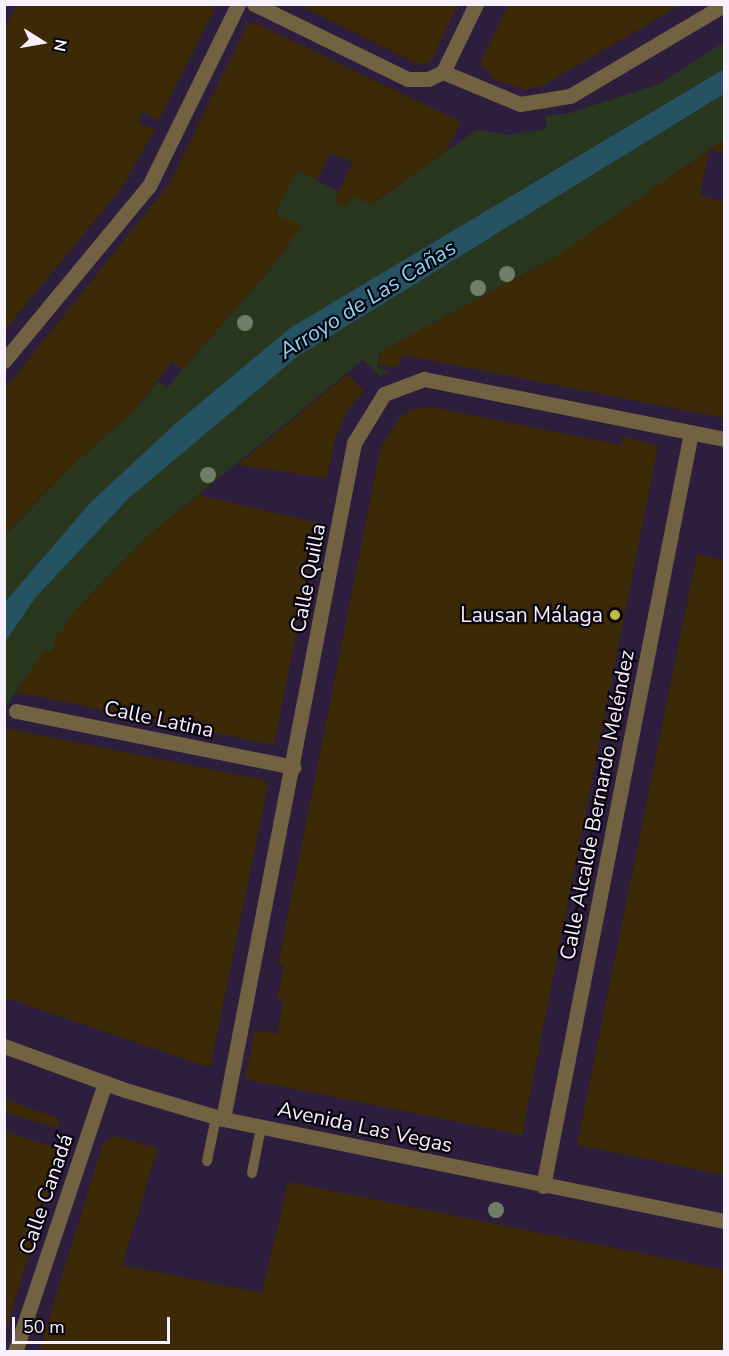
<!DOCTYPE html>
<meta charset="utf-8">
<style>
body{margin:0}
#map{position:relative;width:729px;height:1356px;overflow:hidden;background:#22162f;font-family:"Nunito Sans",sans-serif}
div>[style]{position:absolute}
.built>*{inset:0;background:#2e1e3d;transform-origin:0 0}
.green>*{inset:0;background:#29371e}
.water>*{inset:0;background:#255362}
.building>*{inset:0;background:#3c2906}
.service>*{height:10px;margin:-5px;padding:0 5px;transform-origin:5px;border-radius:5px;background:#736242}
.minor>*{height:15px;margin:-7.5px;padding:0 7.5px;transform-origin:7.5px;border-radius:7.5px;background:#736242}
.trees>*{width:16px;height:16px;margin:-8px;border-radius:50%;background:#717d68}
.dots>*{width:16px;height:16px;translate:-50% -50%;box-sizing:border-box;border:3px solid #09050f;border-radius:50%}
span{translate:-50% -50%;white-space:nowrap;text-align:center;line-height:1.15;-webkit-text-stroke:4.5px #09050f;paint-order:stroke}
.street-label{font-size:21px;color:#f7f1ff}
.poi-label{font-size:21px;color:#f7f1ff}
.right{translate:-100% -50%;text-align:right}
.water-label{font-size:22px;color:#88d6f2;font-style:italic}
.frame{position:absolute;inset:0;border:6px solid #f7f1ff;pointer-events:none}
.north{position:absolute;left:12px;top:12px;width:60px;height:60px;-webkit-text-stroke:4px #09050f;paint-order:stroke;rotate:101deg;font-size:16px;font-weight:700;line-height:24px;text-align:center;color:#f7f1ff}
.north::after{content:'';display:block;margin:auto;width:21px;height:27px;background:#f7f1ff;clip-path:polygon(50% 0,100% 100%,50% 72%,0 100%)}
.scale{position:absolute;left:12px;top:1317px;width:158px;height:27px;box-sizing:border-box;border:3px solid #f7f1ff;border-top:0;padding-left:8px;font-size:18px;line-height:21px;white-space:nowrap;color:#f7f1ff;-webkit-text-stroke:4px #09050f;paint-order:stroke}
</style>
<div id="map">
<div class="built">
<div style="left:5px;top:5px;width:719px;height:1346px"></div>
</div>
<div class="green">
<div style="clip-path:polygon(724px 42px,724px 69px,290px 328px,176px 423px,90px 503px,5px 602px,5px 535px,76px 462px,135px 410px,158px 381px,167px 388px,273px 266px,300px 226px,275px 214px,297px 170px,339px 192px,334px 201px,346px 207px,352px 196px,371px 205px,476px 130px,509px 135px,546px 129px,546px 116px,570px 113px,659px 84px)"></div>
<div style="clip-path:polygon(724px 94px,724px 139px,559px 255px,380px 352px,377px 368px,390px 371px,380px 376px,363px 360px,148px 536px,75px 610px,61px 633px,58px 633px,51px 652px,44px 651px,5px 708px,5px 642px,36px 597px,129px 498px,188px 447px,298px 356px)"></div>
</div>
<div class="water">
<div style="clip-path:polygon(724px 69px,724px 94px,298px 356px,129px 498px,36px 597px,5px 642px,5px 602px,90px 503px,176px 423px,290px 328px)"></div>
</div>
<div class="building">
<div style="clip-path:polygon(17px 4px,211px 4px,214px 10px,159px 120px,143px 112px,138px 122px,155px 130px,120px 190px,4px 331px,4px 31px)"></div>
<div style="clip-path:polygon(297px 4px,458px 4px,431px 61px,420px 65px)"></div>
<div style="clip-path:polygon(509px 4px,682px 4px,542px 86px,525px 90px,495px 80px,480px 62px)"></div>
<div style="clip-path:polygon(255px 23px,461px 122px,446px 151px,371px 205px,352px 196px,346px 207px,334px 201px,353px 163px,331px 153px,317px 180px,297px 170px,275px 214px,301px 226px,273px 266px,182px 370px,172px 361px,135px 410px,76px 462px,4px 535px,4px 390px,169px 184px,247px 25px)"></div>
<div style="clip-path:polygon(724px 139px,724px 153px,709px 150px,700px 196px,724px 201px,724px 418px,402px 355px,398px 368px,378px 364px,380px 352px,559px 255px)"></div>
<div style="clip-path:polygon(348px 374px,364px 391px,347px 411px,335px 438px,327px 478px,238px 465px)"></div>
<div style="clip-path:polygon(432px 407px,621px 445px,622px 436px,658px 446px,522px 1135px,245px 1079px,255px 1030px,277px 1034px,283px 1001px,277px 999px,284px 965px,278px 964px,381px 446px,400px 417px,414px 409px)"></div>
<div style="clip-path:polygon(199px 495px,318px 523px,274px 745px,16px 692px,44px 651px,51px 652px,58px 632px,61px 633px,75px 610px,148px 536px)"></div>
<div style="clip-path:polygon(697px 554px,724px 560px,724px 1175px,577px 1145px)"></div>
<div style="clip-path:polygon(4px 728px,264px 780px,268px 785px,210px 1068px,4px 997px)"></div>
<div style="clip-path:polygon(4px 1099px,60px 1119px,57px 1128px,4px 1112px)"></div>
<div style="clip-path:polygon(4px 1131px,62px 1150px,5px 1332px,4px 1332px)"></div>
<div style="clip-path:polygon(115px 1136px,158px 1148px,122px 1265px,262px 1293px,288px 1182px,724px 1270px,724px 1352px,43px 1352px,40px 1347px,103px 1143px)"></div>
</div>
<div class="service">
<div style="left:207px;top:1161px;width:45px;rotate:-78.4deg"></div>
<div style="left:252px;top:1173px;width:47px;rotate:-78.9deg"></div>
</div>
<div class="minor">
<div style="left:254px;top:4px;width:171px;rotate:26deg"></div>
<div style="left:408px;top:79px;width:20px"></div>
<div style="left:428px;top:79px;width:17px;rotate:-25deg"></div>
<div style="left:443px;top:72px;width:76px;rotate:-64.1deg"></div>
<div style="left:443px;top:72px;width:83px;rotate:22.6deg"></div>
<div style="left:520px;top:104px;width:51px;rotate:-9.1deg"></div>
<div style="left:570px;top:96px;width:179px;rotate:-30.6deg"></div>
<div style="left:4px;top:361px;width:227px;rotate:-50.4deg"></div>
<div style="left:149px;top:186px;width:203px;rotate:-63.9deg"></div>
<div style="left:16px;top:711px;width:283px;rotate:11.4deg"></div>
<div style="left:4px;top:1046px;width:129px;rotate:20deg"></div>
<div style="left:125px;top:1090px;width:102px;rotate:16.5deg"></div>
<div style="left:223px;top:1119px;width:511px;rotate:11.51deg"></div>
<div style="left:223px;top:1119px;width:689px;rotate:-79.03deg"></div>
<div style="left:354px;top:443px;width:57px;rotate:-58.5deg"></div>
<div style="left:384px;top:394px;width:43px;rotate:-20.6deg"></div>
<div style="left:424px;top:379px;width:306px;rotate:11.3deg"></div>
<div style="left:543px;top:1186px;width:768px;rotate:-78.89deg"></div>
<div style="left:15px;top:1352px;width:284px;rotate:-71.5deg"></div>
</div>
<div class="trees">
<div style="left:507px;top:274px"></div>
<div style="left:478px;top:288px"></div>
<div style="left:245px;top:323px"></div>
<div style="left:208px;top:475px"></div>
<div style="left:496px;top:1210px"></div>
</div>
<div class="dots">
<div style="left:615px;top:615px;background:#c0be40"></div>
</div>
<div class="street-label">
<span style="left:308px;top:578px;rotate:-79deg">Calle Quilla</span>
<span style="left:159px;top:719px;rotate:12deg">Calle Latina</span>
<span style="left:597px;top:805px;rotate:-79deg">Calle Alcalde Bernardo Meléndez</span>
<span style="left:365px;top:1127px;rotate:12deg">Avenida Las Vegas</span>
<span style="left:46px;top:1194px;rotate:-71deg">Calle Canadá</span>
</div>
<div class="poi-label">
<span class="right" style="left:603px;top:615px">Lausan Málaga</span>
</div>
<div class="water-label">
<span style="left:368px;top:300px;rotate:-32deg">Arroyo de Las Cañas</span>
</div>
<div class="frame"></div>
<div class="north">N</div>
<div class="scale">50 m</div>
</div>
